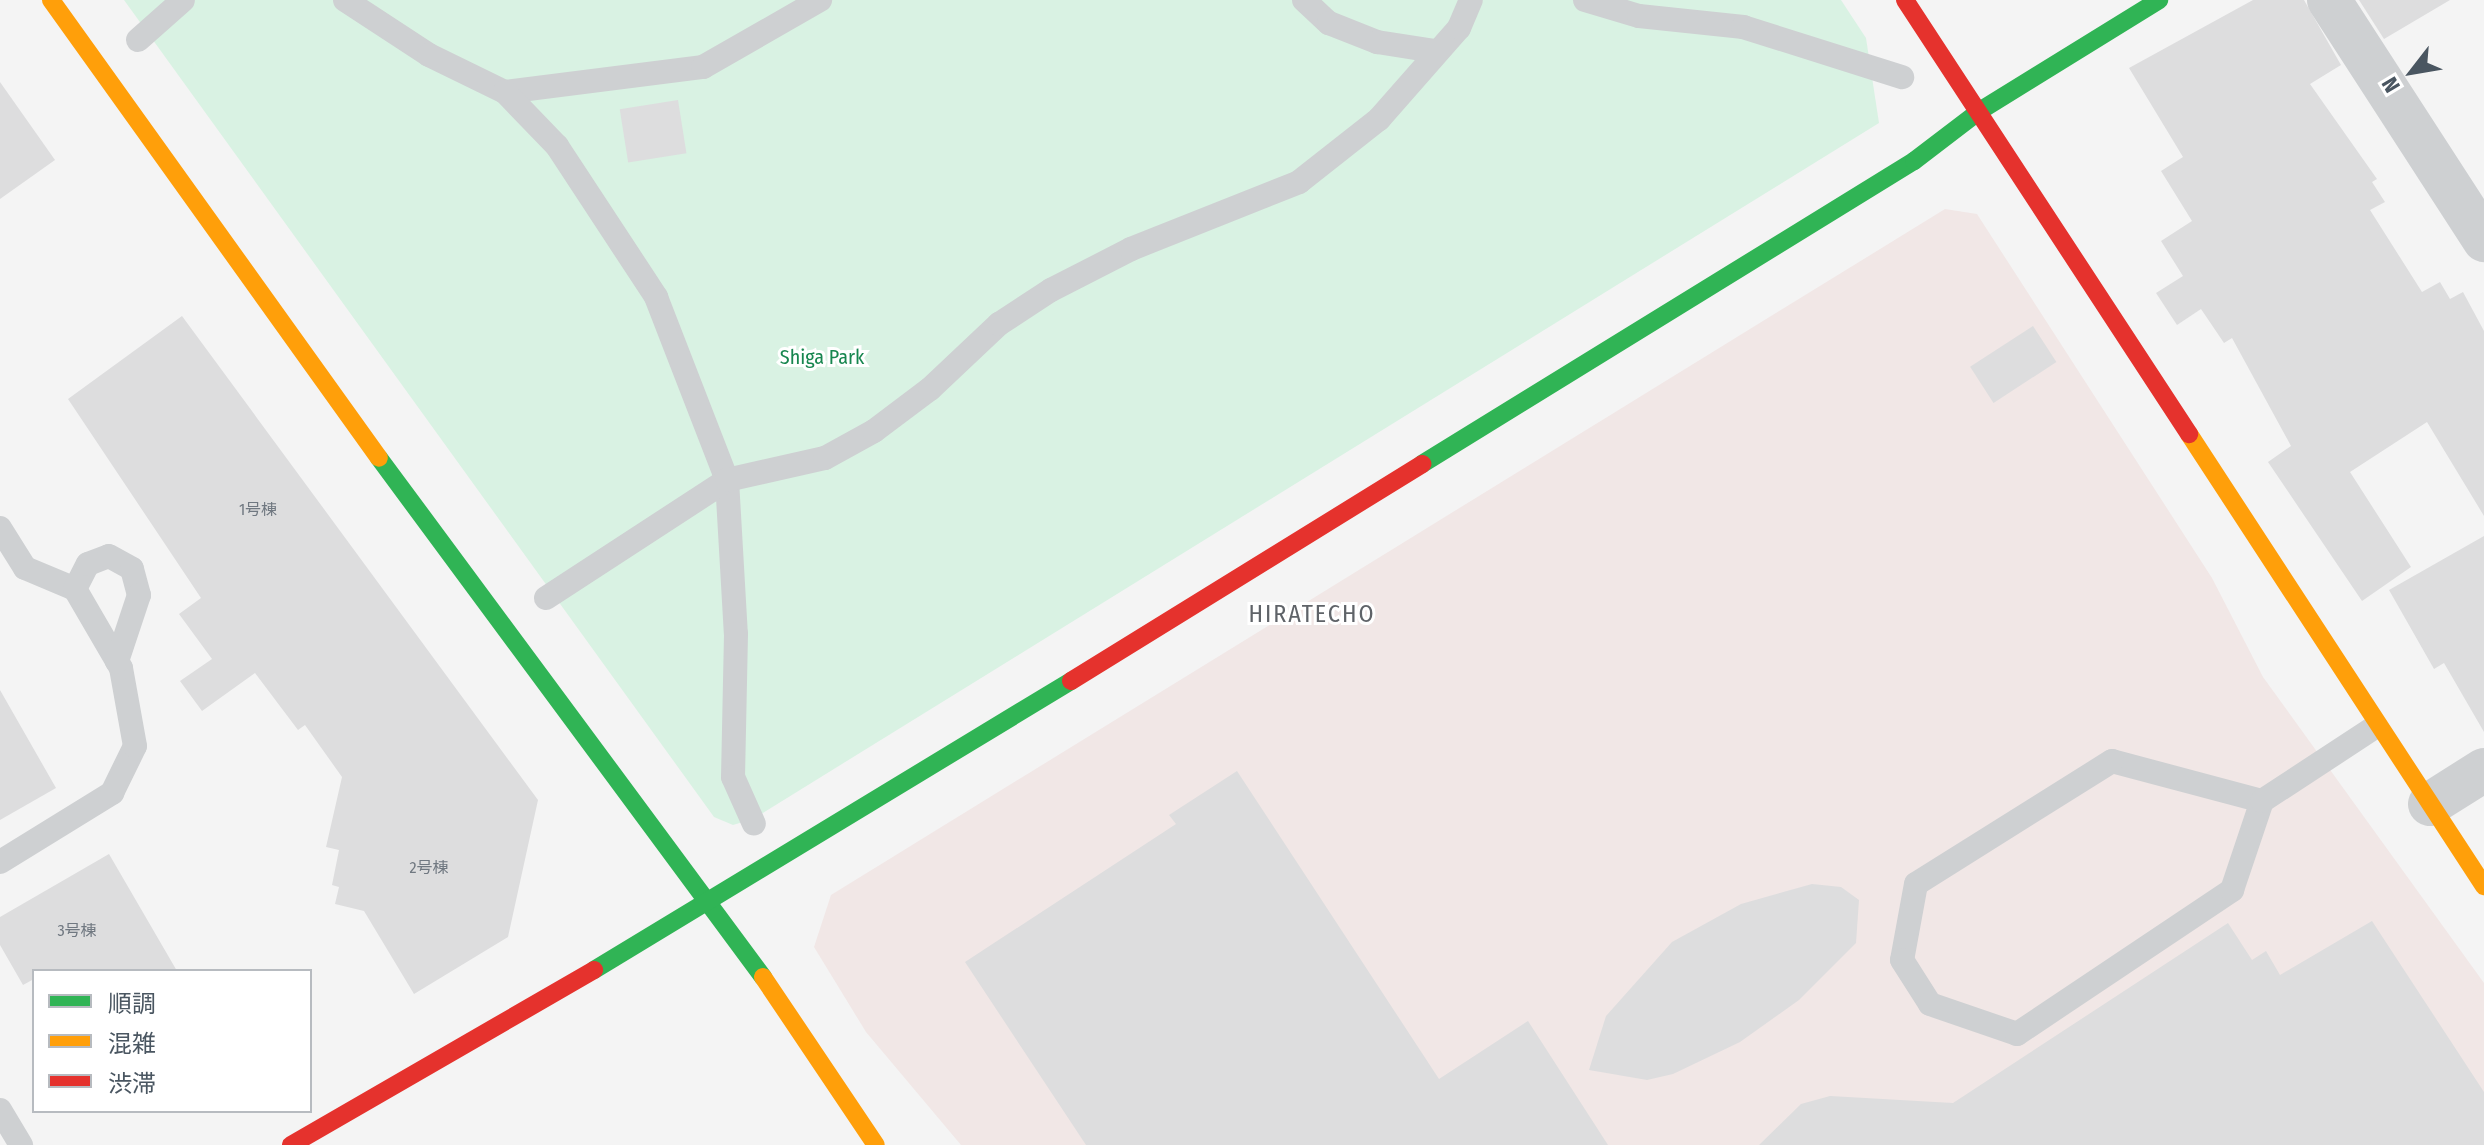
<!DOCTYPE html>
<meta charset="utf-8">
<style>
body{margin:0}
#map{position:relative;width:2484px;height:1145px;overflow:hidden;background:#f4f4f4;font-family:"Fira Sans Condensed","Noto Sans JP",sans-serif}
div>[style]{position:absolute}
.medical>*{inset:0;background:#f1e7e6}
.green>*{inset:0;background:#d9f2e3}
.building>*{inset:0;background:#ddddde;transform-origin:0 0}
.lane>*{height:24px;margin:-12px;padding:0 12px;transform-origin:12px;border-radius:12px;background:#ced0d2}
.street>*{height:44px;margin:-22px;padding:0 22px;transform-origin:22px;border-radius:22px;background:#ced0d2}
.fast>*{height:18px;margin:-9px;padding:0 9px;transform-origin:9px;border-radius:9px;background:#30b455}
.slow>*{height:18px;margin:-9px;padding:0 9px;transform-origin:9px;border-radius:9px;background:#ff9f0a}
.jam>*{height:18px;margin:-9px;padding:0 9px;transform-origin:9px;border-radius:9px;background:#e5322d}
span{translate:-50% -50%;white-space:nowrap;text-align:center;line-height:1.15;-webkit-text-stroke:6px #fff;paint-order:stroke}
.number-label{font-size:16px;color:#707881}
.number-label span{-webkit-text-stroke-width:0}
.park-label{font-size:20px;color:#17864f}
.quarter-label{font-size:24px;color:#5f6368;letter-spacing:2px}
.legend{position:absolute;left:32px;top:969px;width:280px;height:144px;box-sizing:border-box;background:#fff;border:2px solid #b7bbc0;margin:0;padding:10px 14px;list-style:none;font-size:24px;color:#4a5661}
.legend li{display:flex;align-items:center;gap:16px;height:40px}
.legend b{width:40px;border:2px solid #b7bbc0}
.north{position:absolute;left:2372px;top:32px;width:80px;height:80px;-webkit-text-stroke:6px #fff;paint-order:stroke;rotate:239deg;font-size:22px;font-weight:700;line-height:32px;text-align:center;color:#4a5661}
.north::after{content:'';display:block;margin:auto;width:28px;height:36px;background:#4a5661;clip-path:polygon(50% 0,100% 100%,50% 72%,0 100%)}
</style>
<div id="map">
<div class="medical">
<div style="clip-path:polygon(1945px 209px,1977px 214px,2212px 578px,2263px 677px,2484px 983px,2484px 1145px,961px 1145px,866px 1032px,814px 947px,831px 895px)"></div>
</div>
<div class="green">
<div style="clip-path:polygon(124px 0,1841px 0,1866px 38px,1879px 123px,753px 819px,733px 825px,714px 817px)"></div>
</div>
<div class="building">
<div style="clip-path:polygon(2253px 0,2304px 0,2341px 65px,2310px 84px,2377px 179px,2372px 182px,2385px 202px,2370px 210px,2422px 292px,2440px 282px,2450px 299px,2463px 292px,2484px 331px,2484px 516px,2427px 422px,2350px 472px,2411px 567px,2362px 601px,2268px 462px,2291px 446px,2232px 338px,2224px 343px,2201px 309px,2177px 325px,2156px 293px,2183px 276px,2161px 241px,2192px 221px,2161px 171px,2183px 157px,2129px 68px)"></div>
<div style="clip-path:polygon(2359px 0,2450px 0,2384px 39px)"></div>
<div style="clip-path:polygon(0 82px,55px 160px,0 199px)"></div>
<div style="left:678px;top:100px;width:54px;height:59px;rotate:81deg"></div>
<div style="clip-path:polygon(182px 316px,538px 800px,508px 937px,414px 994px,364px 911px,335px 904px,339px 887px,332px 885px,339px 850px,326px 847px,342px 777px,305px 725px,298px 730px,255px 673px,202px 711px,180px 681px,212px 659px,179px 614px,201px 598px,68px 399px)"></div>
<div style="left:2033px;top:326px;width:43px;height:75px;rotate:57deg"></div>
<div style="clip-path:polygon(2484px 536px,2484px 732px,2444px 663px,2434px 669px,2389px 590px)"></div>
<div style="clip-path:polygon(0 690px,56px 788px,0 820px)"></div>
<div style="clip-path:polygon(1237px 771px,1439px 1079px,1528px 1021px,1608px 1145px,1086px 1145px,965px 962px,1176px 824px,1169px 815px)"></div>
<div style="clip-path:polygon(109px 854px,177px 971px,34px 971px,34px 979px,23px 985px,0 945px,0 917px)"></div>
<div style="clip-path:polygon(1812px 884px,1841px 887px,1859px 900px,1856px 943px,1799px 1000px,1740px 1042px,1673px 1074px,1647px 1080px,1589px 1070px,1606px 1016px,1672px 942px,1741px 904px)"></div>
<div style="clip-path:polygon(2372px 921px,2484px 1092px,2484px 1145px,1759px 1145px,1801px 1104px,1830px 1096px,1953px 1103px,2228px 923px,2252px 960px,2266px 951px,2280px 975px)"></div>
</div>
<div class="lane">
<div style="left:345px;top:0;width:100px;rotate:33.2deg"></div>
<div style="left:429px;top:55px;width:85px;rotate:26deg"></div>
<div style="left:505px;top:92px;width:200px;rotate:-7.2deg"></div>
<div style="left:703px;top:67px;width:135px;rotate:-29.8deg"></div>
<div style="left:1304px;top:0;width:34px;rotate:43deg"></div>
<div style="left:1329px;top:23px;width:52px;rotate:21.6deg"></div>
<div style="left:1377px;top:42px;width:59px;rotate:8.8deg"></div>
<div style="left:1585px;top:0;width:56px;rotate:16.5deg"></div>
<div style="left:1639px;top:16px;width:105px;rotate:6deg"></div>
<div style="left:1743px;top:27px;width:167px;rotate:17.5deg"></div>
<div style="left:138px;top:40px;width:60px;rotate:-41.6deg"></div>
<div style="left:505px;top:92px;width:75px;rotate:46.1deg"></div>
<div style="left:557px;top:146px;width:181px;rotate:56.7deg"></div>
<div style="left:656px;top:297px;width:196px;rotate:68.8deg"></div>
<div style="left:727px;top:480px;width:154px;rotate:86.7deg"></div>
<div style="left:736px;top:634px;width:143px;rotate:91.2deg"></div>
<div style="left:733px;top:777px;width:51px;rotate:65.9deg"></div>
<div style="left:0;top:528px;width:47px;rotate:58deg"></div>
<div style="left:25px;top:568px;width:54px;rotate:22.8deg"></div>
<div style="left:546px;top:598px;width:216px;rotate:-33.1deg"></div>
<div style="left:727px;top:480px;width:100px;rotate:-12.7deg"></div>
<div style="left:825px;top:458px;width:56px;rotate:-28.9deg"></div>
<div style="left:874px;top:431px;width:70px;rotate:-36.9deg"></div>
<div style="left:930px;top:389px;width:95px;rotate:-43.3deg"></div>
<div style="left:999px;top:324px;width:62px;rotate:-33.2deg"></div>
<div style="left:1051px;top:290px;width:90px;rotate:-27.1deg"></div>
<div style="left:1131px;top:249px;width:181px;rotate:-21.7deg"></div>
<div style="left:1299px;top:182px;width:102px;rotate:-38.2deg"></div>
<div style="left:1379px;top:119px;width:121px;rotate:-48.7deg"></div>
<div style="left:1459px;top:28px;width:30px;rotate:-67deg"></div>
<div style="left:2262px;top:801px;width:155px;rotate:-165.1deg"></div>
<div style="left:2112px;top:761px;width:231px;rotate:147.9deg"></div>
<div style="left:1916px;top:884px;width:77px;rotate:100.4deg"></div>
<div style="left:1902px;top:960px;width:52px;rotate:57.5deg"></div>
<div style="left:1930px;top:1004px;width:92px;rotate:19deg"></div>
<div style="left:2017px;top:1034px;width:259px;rotate:-33.8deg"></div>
<div style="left:2232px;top:890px;width:94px;rotate:-71.4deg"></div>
<div style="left:2262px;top:801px;width:135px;rotate:-33.2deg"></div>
<div style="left:0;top:862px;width:132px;rotate:-31.6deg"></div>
<div style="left:112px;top:793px;width:52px;rotate:-63.9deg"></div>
<div style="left:135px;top:746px;width:79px;rotate:-100.2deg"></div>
<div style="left:121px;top:668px;width:91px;rotate:-120.2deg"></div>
<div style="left:75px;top:589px;width:28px;rotate:-63deg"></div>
<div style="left:88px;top:564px;width:22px;rotate:-21deg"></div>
<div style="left:109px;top:556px;width:26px;rotate:29deg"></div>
<div style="left:132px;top:569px;width:27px;rotate:75deg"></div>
<div style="left:139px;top:595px;width:70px;rotate:108.4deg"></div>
<div style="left:0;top:1110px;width:41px;rotate:59deg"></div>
</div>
<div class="street">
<div style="left:2329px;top:0;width:286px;rotate:57.1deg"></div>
<div style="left:2430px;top:804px;width:64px;rotate:-32.2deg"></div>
</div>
<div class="fast">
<div style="left:379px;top:458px;width:646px;rotate:53.5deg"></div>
<div style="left:1422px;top:464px;width:578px;rotate:-31.63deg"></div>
<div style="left:1914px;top:161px;width:81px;rotate:-37.4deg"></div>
<div style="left:1978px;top:112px;width:213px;rotate:-31.7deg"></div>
<div style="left:594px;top:970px;width:558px;rotate:-31.21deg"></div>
</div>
<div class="slow">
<div style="left:51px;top:0;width:563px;rotate:54.39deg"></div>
<div style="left:2189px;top:434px;width:540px;rotate:56.87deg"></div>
<div style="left:763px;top:977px;width:202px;rotate:56.1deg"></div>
</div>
<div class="jam">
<div style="left:1905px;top:0;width:519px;rotate:56.8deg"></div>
<div style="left:1071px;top:681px;width:413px;rotate:-31.7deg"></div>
<div style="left:291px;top:1145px;width:350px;rotate:-30deg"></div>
</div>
<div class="number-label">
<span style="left:258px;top:510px">1号棟</span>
<span style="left:429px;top:868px">2号棟</span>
<span style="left:77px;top:931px">3号棟</span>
</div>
<div class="park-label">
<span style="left:822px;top:357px">Shiga Park</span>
</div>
<div class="quarter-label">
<span style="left:1312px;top:615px">HIRATECHO</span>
</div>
<ul class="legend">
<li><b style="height:10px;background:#30b455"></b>順調</li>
<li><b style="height:10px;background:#ff9f0a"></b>混雑</li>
<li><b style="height:10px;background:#e5322d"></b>渋滞</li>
</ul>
<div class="north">N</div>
</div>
